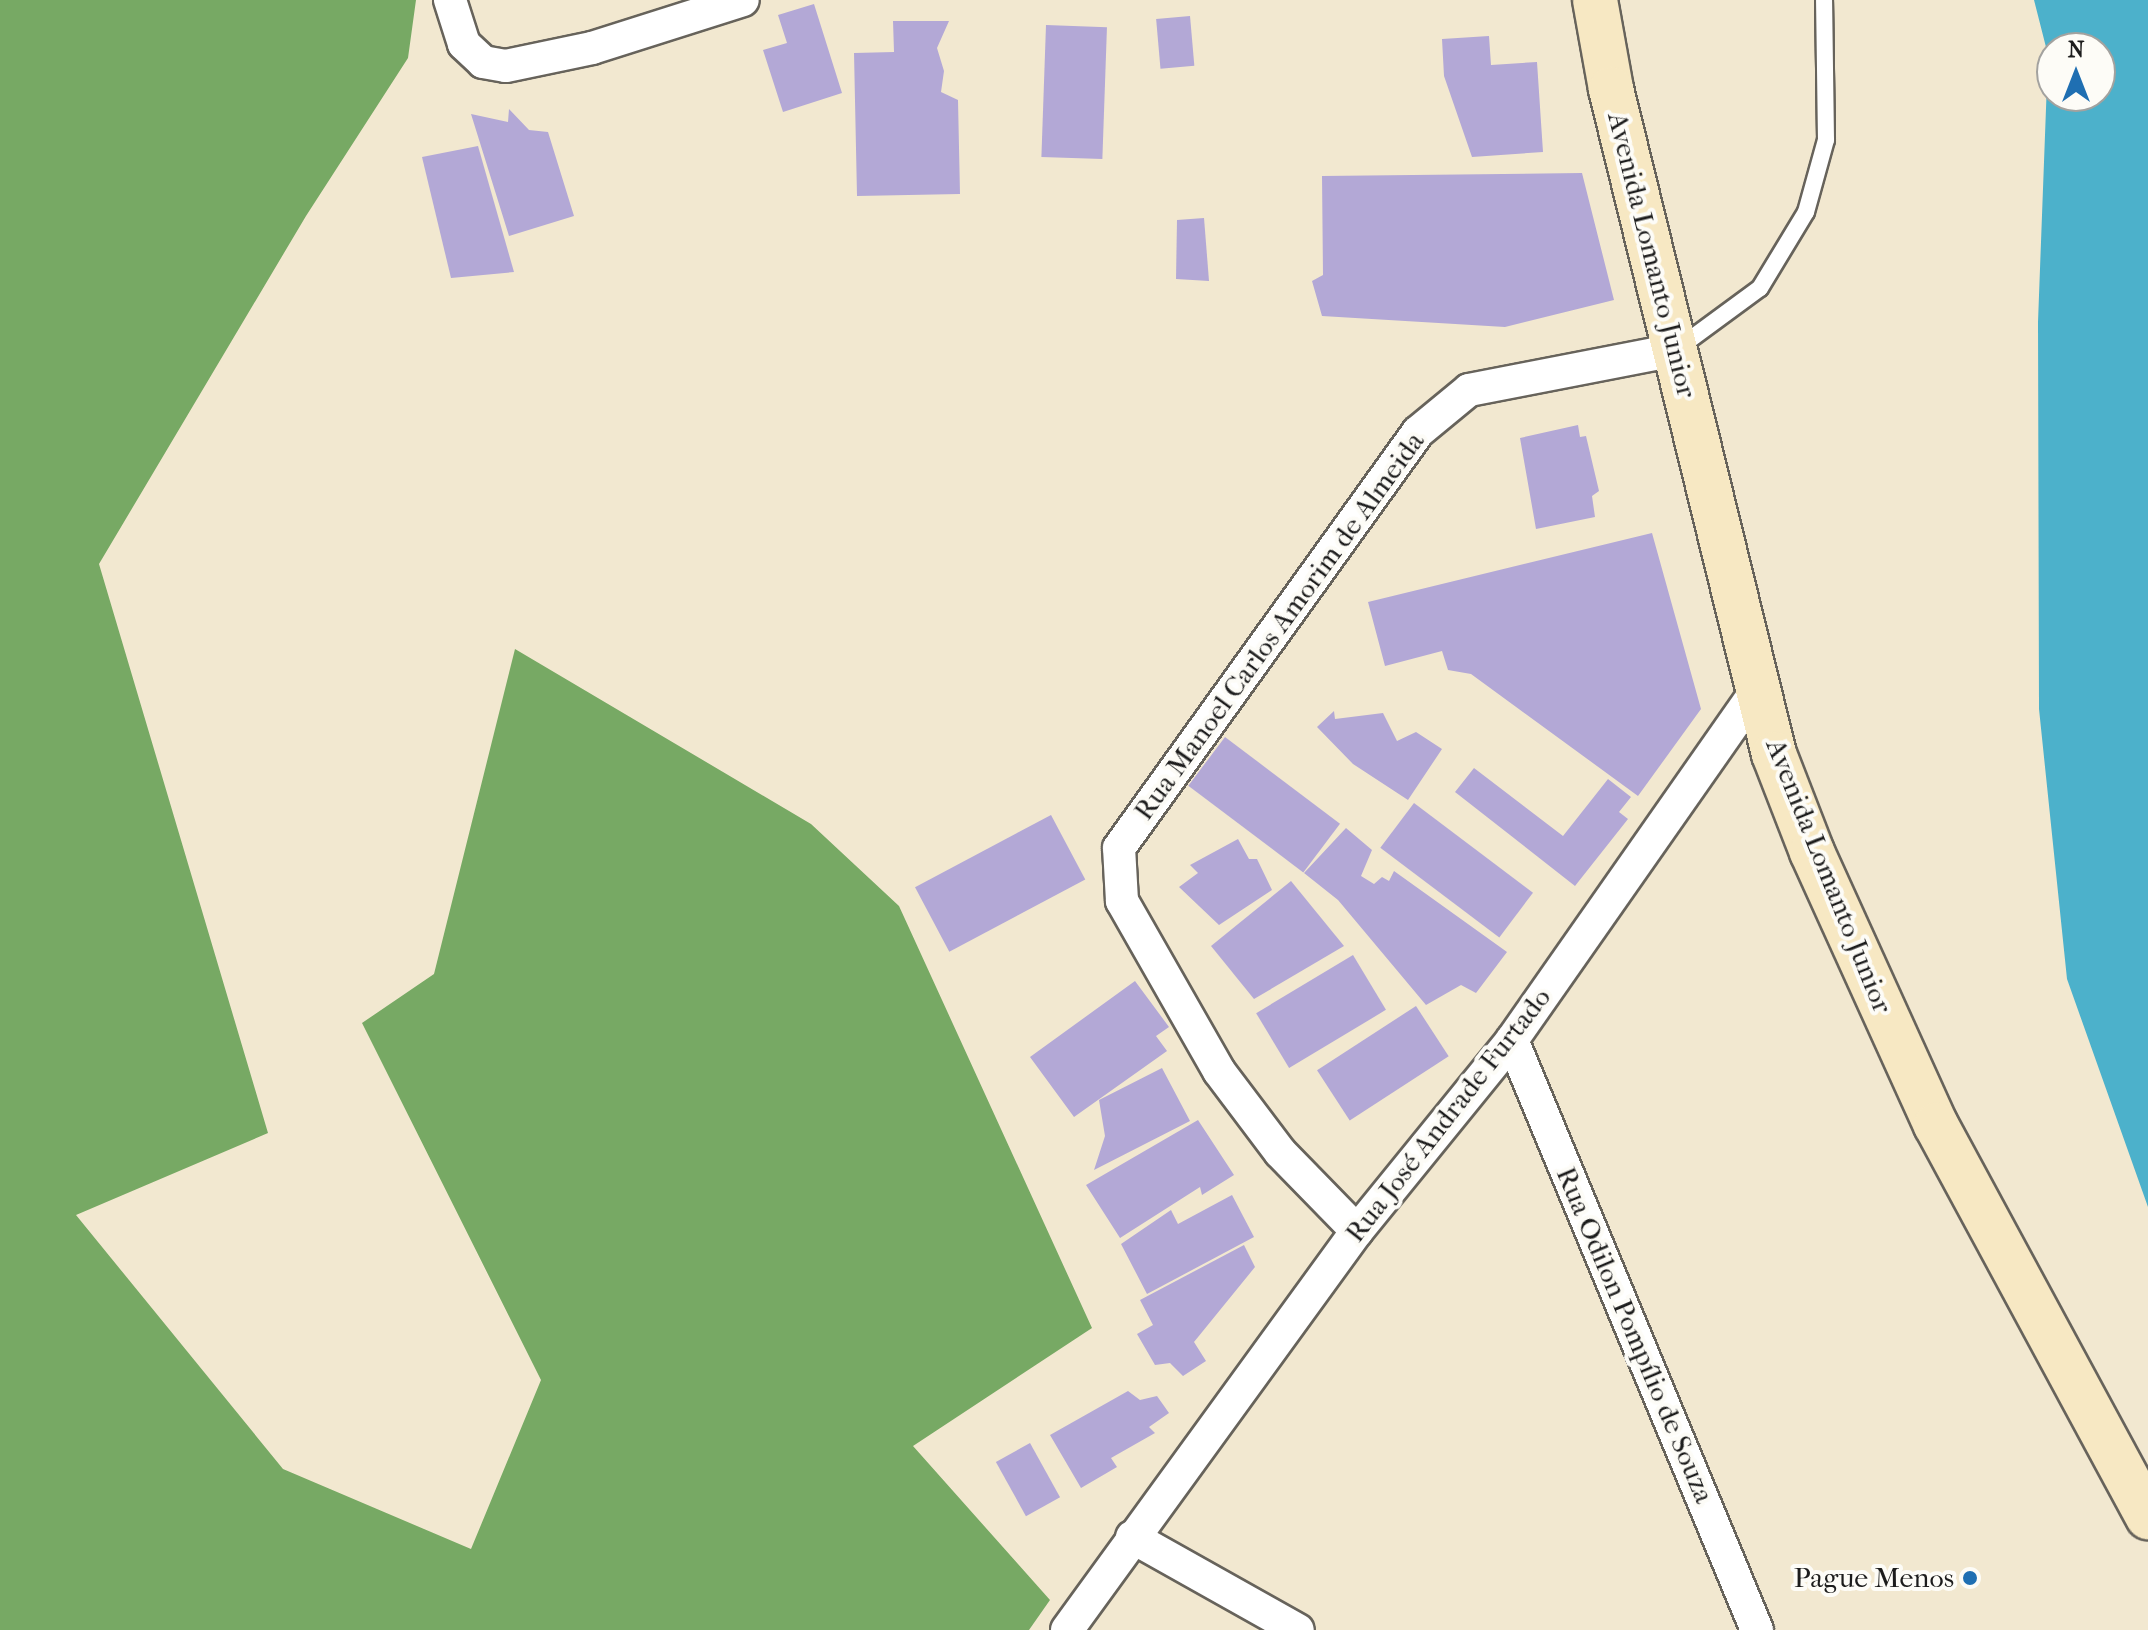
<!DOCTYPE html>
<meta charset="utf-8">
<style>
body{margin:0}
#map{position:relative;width:2148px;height:1630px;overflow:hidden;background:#f2e8d0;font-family:"IM FELL French Canon",serif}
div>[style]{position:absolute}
.forest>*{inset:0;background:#77a964}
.water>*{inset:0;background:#4cb1cb}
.building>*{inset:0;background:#b3a8d6;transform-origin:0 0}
.roads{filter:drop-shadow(2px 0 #67635b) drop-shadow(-2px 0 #67635b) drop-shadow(0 2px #67635b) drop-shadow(0 -2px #67635b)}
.service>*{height:16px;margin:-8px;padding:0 8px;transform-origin:8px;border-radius:8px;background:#fff}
.minor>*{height:32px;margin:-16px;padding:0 16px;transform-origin:16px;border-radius:16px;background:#fff}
.secondary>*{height:44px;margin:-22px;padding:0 22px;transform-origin:22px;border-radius:22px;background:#f7e8c3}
.dots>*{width:22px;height:22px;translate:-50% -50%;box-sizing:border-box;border:4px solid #fdfcf7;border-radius:50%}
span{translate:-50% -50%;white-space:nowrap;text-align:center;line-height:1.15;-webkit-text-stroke:8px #fdfcf7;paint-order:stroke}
.street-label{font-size:28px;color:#1c1c1c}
.poi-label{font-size:28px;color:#1c1c1c}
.right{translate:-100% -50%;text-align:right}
.north{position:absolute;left:2036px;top:32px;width:80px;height:80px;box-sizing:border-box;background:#fdfcf7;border:2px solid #a3a29f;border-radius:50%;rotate:0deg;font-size:22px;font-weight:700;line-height:32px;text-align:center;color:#1c1c1c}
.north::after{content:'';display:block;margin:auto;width:28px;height:36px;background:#1f6fb2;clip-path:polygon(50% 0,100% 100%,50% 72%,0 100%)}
</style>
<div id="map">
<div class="forest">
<div style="clip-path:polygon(0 0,416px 0,408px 58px,306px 216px,99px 564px,268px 1133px,76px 1215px,283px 1469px,471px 1549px,541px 1380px,362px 1023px,434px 974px,515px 649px,811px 824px,899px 906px,1092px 1328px,913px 1446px,1050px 1600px,1029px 1630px,0 1630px)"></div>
</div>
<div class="water">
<div style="clip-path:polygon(evenodd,2034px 0,2148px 0,2148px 1207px,2067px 979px,2039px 709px,2038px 322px,2048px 55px,2034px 0,2052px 48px,2100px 48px,2100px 96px,2052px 96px,2052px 48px)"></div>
</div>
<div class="building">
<div style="clip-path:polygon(814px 4px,842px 93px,783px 112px,763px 50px,787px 43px,778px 15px)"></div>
<div style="left:1190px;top:16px;width:50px;height:34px;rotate:85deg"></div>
<div style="clip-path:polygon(893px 21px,949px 21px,937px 48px,944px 71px,941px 92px,958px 100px,960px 194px,857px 196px,854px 53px,894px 52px)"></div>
<div style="left:1046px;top:25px;width:61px;height:132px;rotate:2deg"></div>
<div style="clip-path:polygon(1489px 36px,1491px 65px,1537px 62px,1543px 152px,1472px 157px,1444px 76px,1442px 39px)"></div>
<div style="clip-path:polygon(509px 109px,529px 130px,548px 132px,574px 216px,509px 236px,471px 114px,508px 122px)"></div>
<div style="clip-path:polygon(478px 146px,514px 272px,451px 278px,422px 157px)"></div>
<div style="clip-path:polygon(1582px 173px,1614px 300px,1505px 327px,1322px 316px,1312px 281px,1323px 275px,1322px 176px)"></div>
<div style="clip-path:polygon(1204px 218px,1209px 281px,1176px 279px,1177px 220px)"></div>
<div style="clip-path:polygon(1578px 425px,1580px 437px,1586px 436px,1599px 491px,1592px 496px,1595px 517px,1536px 529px,1520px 438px)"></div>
<div style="clip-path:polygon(1652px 533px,1701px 709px,1638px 796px,1471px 674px,1448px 670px,1442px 651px,1385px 666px,1368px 602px)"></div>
<div style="clip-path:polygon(1334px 711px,1335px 719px,1383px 713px,1397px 741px,1416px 732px,1442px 749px,1408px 800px,1353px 764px,1317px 727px)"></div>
<div style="left:1225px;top:737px;width:144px;height:61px;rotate:37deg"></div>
<div style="clip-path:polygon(1474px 768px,1563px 836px,1608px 779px,1631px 797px,1619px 812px,1628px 819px,1575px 886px,1455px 792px)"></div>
<div style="left:1414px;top:803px;width:149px;height:56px;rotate:37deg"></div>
<div style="left:1051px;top:815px;width:73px;height:154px;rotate:62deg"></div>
<div style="clip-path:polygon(1346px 828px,1372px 850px,1361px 876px,1374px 884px,1382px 877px,1389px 881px,1394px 871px,1507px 952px,1476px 993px,1461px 985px,1426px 1005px,1338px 900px,1304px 873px)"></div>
<div style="clip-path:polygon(1238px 839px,1249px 859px,1257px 859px,1272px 890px,1219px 925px,1179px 887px,1198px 873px,1190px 865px)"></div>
<div style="clip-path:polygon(1291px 881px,1344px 946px,1254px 999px,1211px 946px)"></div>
<div style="left:1353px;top:955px;width:64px;height:113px;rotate:59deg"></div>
<div style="clip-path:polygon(1135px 981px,1169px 1027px,1156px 1036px,1167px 1051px,1074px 1117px,1030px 1057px)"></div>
<div style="left:1416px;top:1006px;width:60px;height:118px;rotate:57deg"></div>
<div style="clip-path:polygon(1162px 1068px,1190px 1121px,1094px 1170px,1105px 1136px,1099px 1100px)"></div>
<div style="clip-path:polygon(1198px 1120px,1234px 1175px,1202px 1195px,1200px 1187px,1120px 1238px,1086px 1185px)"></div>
<div style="clip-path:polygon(1232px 1195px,1254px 1237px,1147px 1294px,1121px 1244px,1171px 1210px,1178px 1224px)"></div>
<div style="clip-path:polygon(1244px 1245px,1255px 1267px,1194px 1342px,1206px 1361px,1183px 1376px,1170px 1363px,1155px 1365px,1137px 1334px,1153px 1325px,1140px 1300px)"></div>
<div style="clip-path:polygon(1128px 1391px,1140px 1400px,1157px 1396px,1169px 1413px,1149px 1427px,1155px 1433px,1111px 1458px,1117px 1467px,1081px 1488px,1050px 1435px)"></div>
<div style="left:1030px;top:1443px;width:62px;height:39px;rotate:61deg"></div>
</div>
<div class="roads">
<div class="service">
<div style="left:1677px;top:349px;width:103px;rotate:-36.3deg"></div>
<div style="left:1760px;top:288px;width:89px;rotate:-58.8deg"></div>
<div style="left:1806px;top:212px;width:75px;rotate:-74.5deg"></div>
<div style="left:1826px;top:140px;width:140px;rotate:-90.8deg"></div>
</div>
<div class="minor">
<div style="left:450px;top:0;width:46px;rotate:72.3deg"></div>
<div style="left:464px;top:44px;width:26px;rotate:43deg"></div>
<div style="left:483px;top:62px;width:23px;rotate:10deg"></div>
<div style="left:506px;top:66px;width:88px;rotate:-11.8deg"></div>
<div style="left:592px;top:48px;width:158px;rotate:-17.6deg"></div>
<div style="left:1512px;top:1040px;width:639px;rotate:67.45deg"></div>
<div style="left:1357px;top:1231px;width:110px;rotate:-134.3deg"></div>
<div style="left:1280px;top:1152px;width:101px;rotate:-127deg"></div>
<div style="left:1219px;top:1071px;width:196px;rotate:-119.7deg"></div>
<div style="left:1122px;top:901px;width:53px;rotate:-93.2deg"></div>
<div style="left:1119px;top:848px;width:512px;rotate:-54.29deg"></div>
<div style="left:1418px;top:432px;width:66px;rotate:-39.5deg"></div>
<div style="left:1469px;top:390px;width:210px;rotate:-11deg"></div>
<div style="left:1132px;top:1537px;width:190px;rotate:29.3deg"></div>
<div style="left:1067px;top:1630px;width:493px;rotate:-54deg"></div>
<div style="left:1357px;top:1231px;width:246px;rotate:-50.9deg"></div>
<div style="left:1512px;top:1040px;width:429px;rotate:-55deg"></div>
</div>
<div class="secondary">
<div style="left:1595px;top:0;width:90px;rotate:79.8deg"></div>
<div style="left:1611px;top:89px;width:685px;rotate:76.23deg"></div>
<div style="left:1774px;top:754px;width:105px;rotate:68.8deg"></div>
<div style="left:1812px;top:852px;width:300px;rotate:65.6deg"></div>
<div style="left:1936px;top:1125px;width:446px;rotate:61.6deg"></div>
</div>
</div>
<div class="dots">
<div style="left:1970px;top:1578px;background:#1f6fb2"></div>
</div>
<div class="street-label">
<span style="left:1652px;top:255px;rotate:76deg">Avenida Lomanto Junior</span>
<span style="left:1279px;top:626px;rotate:-54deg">Rua Manoel Carlos Amorim de Almeida</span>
<span style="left:1829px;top:876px;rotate:68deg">Avenida Lomanto Junior</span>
<span style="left:1448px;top:1115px;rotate:-52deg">Rua José Andrade Furtado</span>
<span style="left:1635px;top:1335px;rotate:67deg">Rua Odilon Pompílio de Souza</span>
</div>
<div class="poi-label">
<span class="right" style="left:1954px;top:1578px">Pague Menos</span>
</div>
<div class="north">N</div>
</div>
